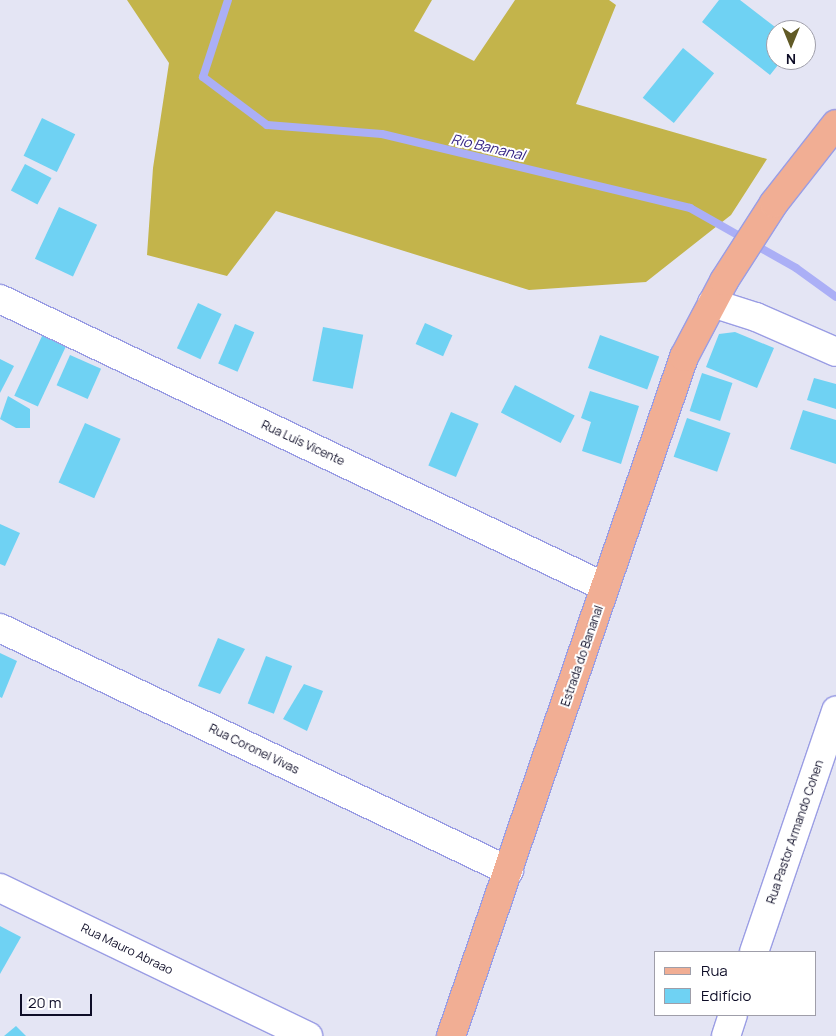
<!DOCTYPE html>
<meta charset="utf-8">
<style>
body{margin:0}
#map{position:relative;width:836px;height:1036px;overflow:hidden;background:#e4e5f4;font-family:Manrope,sans-serif}
div>[style]{position:absolute}
.forest>*{inset:0;background:#c3b44b}
.stream>*{height:8px;margin:-4px;padding:0 4px;transform-origin:4px;border-radius:4px;background:#abaff6}
.building>*{inset:0;background:#6fd2f3;transform-origin:0 0}
.roads{filter:drop-shadow(1px 0 #9a9de4) drop-shadow(-1px 0 #9a9de4) drop-shadow(0 1px #9a9de4) drop-shadow(0 -1px #9a9de4)}
.minor>*{height:28px;margin:-14px;padding:0 14px;transform-origin:14px;border-radius:14px;background:#fff}
.major>*{height:28px;margin:-14px;padding:0 14px;transform-origin:14px;border-radius:14px;background:#f1ae94}
span{translate:-50% -50%;white-space:nowrap;text-align:center;line-height:1.15;-webkit-text-stroke:4px #fff;paint-order:stroke}
.street-label{font-size:12px;color:#0e0d27}
.water-label{font-size:14px;color:#2e1c80;font-style:italic}
.legend{position:absolute;left:654px;top:951px;width:162px;height:65px;box-sizing:border-box;background:#fff;border:1px solid #9f9ea9;margin:0;padding:6px 9px;list-style:none;font-size:15px;color:#0e0d27}
.legend li{display:flex;align-items:center;gap:10px;height:25px}
.legend b{width:25px;border:1px solid #9f9ea9}
.north{position:absolute;left:766px;top:20px;width:50px;height:50px;box-sizing:border-box;background:#fff;border:1px solid #9f9ea9;border-radius:50%;rotate:180deg;font-size:14px;font-weight:700;line-height:20px;text-align:center;color:#0e0d27}
.north::after{content:'';display:block;margin:auto;width:18px;height:22px;background:#615a26;clip-path:polygon(50% 0,100% 100%,50% 72%,0 100%)}
.scale{position:absolute;left:20px;top:994px;width:72px;height:22px;box-sizing:border-box;border:2px solid #0e0d27;border-top:0;padding-left:6px;font-size:15px;line-height:18px;white-space:nowrap;color:#0e0d27;-webkit-text-stroke:4px #fff;paint-order:stroke}
</style>
<div id="map">
<div class="forest">
<div style="clip-path:polygon(127px 0,432px 0,414px 31px,474px 61px,515px 0,609px 0,616px 5px,576px 104px,767px 159px,731px 215px,646px 282px,529px 290px,276px 211px,227px 276px,147px 255px,153px 168px,169px 63px)"></div>
</div>
<div class="stream">
<div style="left:228px;top:0;width:81px;rotate:108deg"></div>
<div style="left:203px;top:77px;width:80px;rotate:36.9deg"></div>
<div style="left:267px;top:125px;width:115px;rotate:4.5deg"></div>
<div style="left:382px;top:134px;width:317px;rotate:13.5deg"></div>
<div style="left:690px;top:208px;width:122px;rotate:29.5deg"></div>
<div style="left:796px;top:268px;width:49px;rotate:35.9deg"></div>
</div>
<div class="building">
<div style="clip-path:polygon(719px 0,740px 0,779px 30px,776px 60px,782px 60px,770px 75px,702px 22px)"></div>
<div style="left:683px;top:48px;width:40px;height:64px;rotate:39deg"></div>
<div style="left:42px;top:118px;width:37px;height:42px;rotate:26deg"></div>
<div style="left:25px;top:164px;width:30px;height:30px;rotate:28deg"></div>
<div style="left:59px;top:207px;width:42px;height:57px;rotate:25deg"></div>
<div style="left:198px;top:303px;width:26px;height:50px;rotate:25deg"></div>
<div style="left:425px;top:323px;width:30px;height:23px;rotate:24deg"></div>
<div style="left:235px;top:324px;width:21px;height:43px;rotate:23deg"></div>
<div style="left:323px;top:327px;width:41px;height:55px;rotate:11deg"></div>
<div style="clip-path:polygon(735px 332px,774px 348px,757px 388px,706px 367px,719px 334px)"></div>
<div style="left:43px;top:334px;width:26px;height:68px;rotate:25deg"></div>
<div style="left:600px;top:335px;width:63px;height:35px;rotate:20deg"></div>
<div style="left:70px;top:355px;width:34px;height:33px;rotate:24deg"></div>
<div style="clip-path:polygon(0 359px,14px 366px,0 393px)"></div>
<div style="left:702px;top:373px;width:32px;height:40px;rotate:18deg"></div>
<div style="clip-path:polygon(814px 378px,836px 384px,836px 409px,807px 400px)"></div>
<div style="left:515px;top:385px;width:67px;height:31px;rotate:27deg"></div>
<div style="clip-path:polygon(590px 391px,639px 406px,621px 464px,582px 451px,591px 422px,581px 418px)"></div>
<div style="clip-path:polygon(8px 396px,30px 409px,30px 428px,16px 428px,0 419px)"></div>
<div style="clip-path:polygon(803px 410px,836px 420px,836px 464px,790px 449px)"></div>
<div style="left:451px;top:412px;width:30px;height:58px;rotate:23deg"></div>
<div style="left:687px;top:418px;width:46px;height:41px;rotate:19deg"></div>
<div style="left:85px;top:423px;width:39px;height:65px;rotate:24deg"></div>
<div style="clip-path:polygon(0 524px,20px 533px,5px 566px,0 564px)"></div>
<div style="clip-path:polygon(218px 638px,245px 649px,220px 694px,198px 686px)"></div>
<div style="clip-path:polygon(0 653px,17px 661px,2px 698px,0 697px)"></div>
<div style="left:266px;top:656px;width:28px;height:51px;rotate:21deg"></div>
<div style="clip-path:polygon(304px 684px,323px 691px,307px 731px,283px 719px)"></div>
<div style="clip-path:polygon(0 926px,21px 937px,0 974px)"></div>
<div style="clip-path:polygon(16px 1026px,26px 1036px,4px 1036px)"></div>
</div>
<div class="roads">
<div class="minor">
<div style="left:0;top:299px;width:670px;rotate:25.46deg"></div>
<div style="left:712px;top:303px;width:46px;rotate:17.7deg"></div>
<div style="left:756px;top:317px;width:87px;rotate:23.6deg"></div>
<div style="left:0;top:628px;width:564px;rotate:25.52deg"></div>
<div style="left:0;top:888px;width:342px;rotate:25.7deg"></div>
<div style="left:754px;top:952px;width:255px;rotate:-71.2deg"></div>
<div style="left:726px;top:1036px;width:22px;rotate:-72deg"></div>
</div>
<div class="major">
<div style="left:451px;top:1036px;width:718px;rotate:-71.06deg"></div>
<div style="left:684px;top:357px;width:86px;rotate:-62.2deg"></div>
<div style="left:724px;top:281px;width:93px;rotate:-57.3deg"></div>
<div style="left:774px;top:203px;width:100px;rotate:-51.9deg"></div>
</div>
</div>
<div class="street-label">
<span style="left:303px;top:443px;rotate:25deg">Rua Luís Vicente</span>
<span style="left:582px;top:656px;rotate:-71deg">Estrada do Bananal</span>
<span style="left:254px;top:749px;rotate:26deg">Rua Coronel Vivas</span>
<span style="left:795px;top:832px;rotate:-71deg">Rua Pastor Armando Cohen</span>
<span style="left:127px;top:949px;rotate:26deg">Rua Mauro Abraao</span>
</div>
<div class="water-label">
<span style="left:488px;top:147px;rotate:13deg">Rio Bananal</span>
</div>
<ul class="legend">
<li><b style="height:6px;background:#f1ae94"></b>Rua</li>
<li><b style="height:14px;background:#6fd2f3"></b>Edifício</li>
</ul>
<div class="north">N</div>
<div class="scale">20 m</div>
</div>
